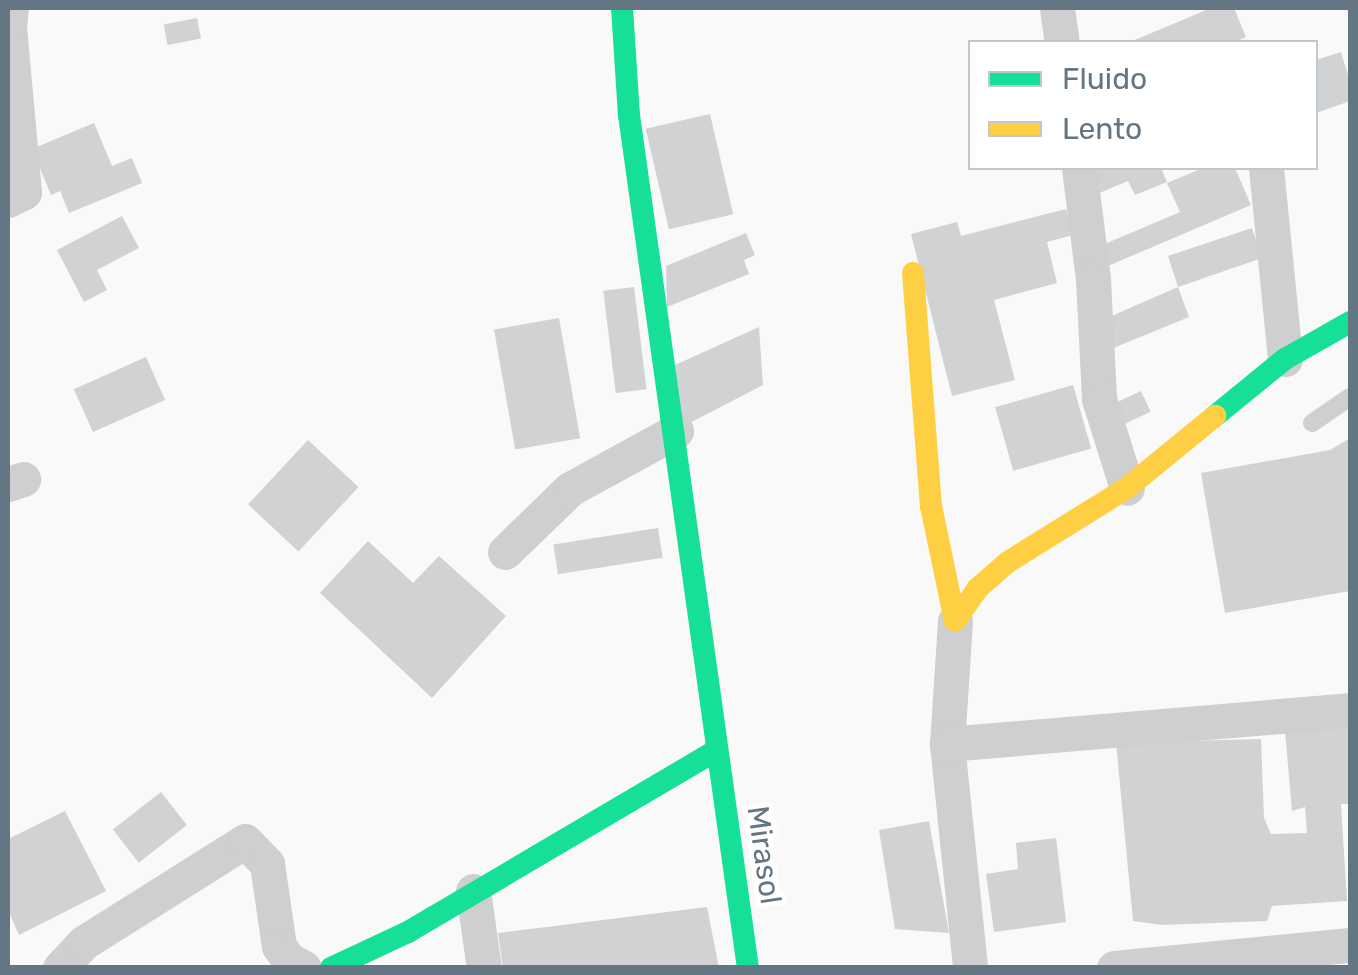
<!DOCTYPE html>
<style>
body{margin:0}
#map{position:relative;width:1358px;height:975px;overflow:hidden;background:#f9f9f9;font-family:Rubik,sans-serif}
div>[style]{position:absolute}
.building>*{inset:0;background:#d0d2d3;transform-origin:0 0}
.lane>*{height:18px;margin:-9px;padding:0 9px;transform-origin:9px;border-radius:9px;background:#cecfd0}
.street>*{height:35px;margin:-17.5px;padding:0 17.5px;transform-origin:17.5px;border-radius:17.5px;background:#cecfd0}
.fast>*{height:22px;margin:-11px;padding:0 11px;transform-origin:11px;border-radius:11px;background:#16e098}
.slow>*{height:22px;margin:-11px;padding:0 11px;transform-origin:11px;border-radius:11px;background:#ffcf43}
span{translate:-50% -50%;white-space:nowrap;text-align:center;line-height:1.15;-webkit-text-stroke:10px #fff;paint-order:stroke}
.street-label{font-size:30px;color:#657683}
.frame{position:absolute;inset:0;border:10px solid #657683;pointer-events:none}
.legend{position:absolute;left:968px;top:40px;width:350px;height:130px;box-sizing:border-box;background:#fff;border:2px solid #c1c8cd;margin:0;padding:12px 18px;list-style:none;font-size:30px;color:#657683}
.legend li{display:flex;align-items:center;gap:20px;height:50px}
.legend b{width:50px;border:2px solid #c1c8cd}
</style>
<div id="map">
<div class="building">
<div style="clip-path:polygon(1211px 8px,1234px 8px,1246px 37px,1235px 42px,1130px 42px)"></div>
<div style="left:197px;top:18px;width:21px;height:34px;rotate:79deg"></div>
<div style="clip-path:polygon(1341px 52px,1350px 82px,1350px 101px,1316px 113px,1316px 60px)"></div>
<div style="left:710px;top:114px;width:103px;height:66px;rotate:77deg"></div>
<div style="clip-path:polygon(94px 123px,112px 166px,132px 158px,142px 183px,69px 213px,60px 191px,51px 195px,32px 149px)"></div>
<div style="clip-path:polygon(1086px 168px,1161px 168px,1167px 182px,1135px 195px,1128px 181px,1097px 194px)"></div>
<div style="clip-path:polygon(1203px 168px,1235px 168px,1251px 205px,1108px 266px,1100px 246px,1180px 212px,1167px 183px)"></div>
<div style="clip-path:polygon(1066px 209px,1073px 235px,1047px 242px,1057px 283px,994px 300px,1015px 380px,952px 396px,911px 234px,957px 222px,961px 236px)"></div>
<div style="clip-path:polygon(122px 216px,139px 248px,97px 270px,107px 290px,84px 302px,57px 250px)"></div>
<div style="clip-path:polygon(1252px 228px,1262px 258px,1178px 287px,1189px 317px,1111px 349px,1100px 321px,1178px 287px,1168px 256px)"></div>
<div style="clip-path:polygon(746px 233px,755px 255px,744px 260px,749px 274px,667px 307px,666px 266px)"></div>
<div style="left:634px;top:287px;width:103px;height:31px;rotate:83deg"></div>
<div style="left:559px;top:318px;width:122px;height:66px;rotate:80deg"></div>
<div style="clip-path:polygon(759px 327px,763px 385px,682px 427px,675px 365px)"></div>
<div style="left:146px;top:357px;width:47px;height:79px;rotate:66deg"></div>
<div style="left:1073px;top:385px;width:66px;height:81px;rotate:74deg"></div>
<div style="left:1141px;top:391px;width:23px;height:36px;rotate:65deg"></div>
<div style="clip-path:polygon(1350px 438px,1350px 591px,1225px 613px,1201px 473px,1330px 450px)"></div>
<div style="left:308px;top:440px;width:69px;height:88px;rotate:43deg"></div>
<div style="left:658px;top:528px;width:30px;height:106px;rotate:81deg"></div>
<div style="clip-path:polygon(368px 541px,413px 583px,439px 556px,506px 616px,432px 698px,320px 593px)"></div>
<div style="clip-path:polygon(1350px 725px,1350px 804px,1341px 804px,1347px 901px,1272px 906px,1267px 921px,1162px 925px,1133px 921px,1116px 743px,1261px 739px,1264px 818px,1271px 834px,1307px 833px,1305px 807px,1292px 811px,1285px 731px)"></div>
<div style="left:161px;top:792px;width:42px;height:61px;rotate:52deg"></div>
<div style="clip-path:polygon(65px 811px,106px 891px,19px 935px,8px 910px,8px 839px)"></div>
<div style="clip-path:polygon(929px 821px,949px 933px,895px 929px,879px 830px)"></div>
<div style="clip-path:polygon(1056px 838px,1066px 922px,994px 932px,986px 874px,1018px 869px,1016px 843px)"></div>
<div style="clip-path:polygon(707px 907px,719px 968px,503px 968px,498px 933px)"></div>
</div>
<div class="lane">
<div style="left:1312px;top:423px;width:46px;rotate:-34.4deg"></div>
</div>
<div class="street">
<div style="left:1057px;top:8px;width:34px;rotate:82deg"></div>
<div style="left:1079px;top:168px;width:112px;rotate:82.8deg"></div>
<div style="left:1093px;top:279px;width:120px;rotate:87.1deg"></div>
<div style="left:1099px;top:399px;width:93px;rotate:72.5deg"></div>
<div style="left:1266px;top:168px;width:192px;rotate:84.3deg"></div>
<div style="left:8px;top:200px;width:18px;rotate:-27deg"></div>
<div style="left:24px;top:192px;width:167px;rotate:-95.2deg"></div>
<div style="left:9px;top:26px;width:18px;rotate:-84deg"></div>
<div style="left:8px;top:484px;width:16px;rotate:-18deg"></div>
<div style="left:505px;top:552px;width:91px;rotate:-44.1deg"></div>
<div style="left:570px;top:489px;width:121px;rotate:-28.7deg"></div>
<div style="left:955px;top:621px;width:123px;rotate:93.7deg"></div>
<div style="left:947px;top:744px;width:225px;rotate:84.1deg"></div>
<div style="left:947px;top:744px;width:404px;rotate:-4.8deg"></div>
<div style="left:473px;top:891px;width:78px;rotate:81.9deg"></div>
<div style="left:60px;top:968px;width:34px;rotate:-47deg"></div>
<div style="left:83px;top:943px;width:191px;rotate:-32.2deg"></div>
<div style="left:245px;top:841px;width:32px;rotate:46deg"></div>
<div style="left:267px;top:864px;width:83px;rotate:81.7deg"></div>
<div style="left:279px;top:946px;width:16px;rotate:55deg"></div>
<div style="left:288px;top:959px;width:18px;rotate:29deg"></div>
<div style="left:1114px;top:968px;width:237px;rotate:-5.6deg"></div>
</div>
<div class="fast">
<div style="left:622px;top:8px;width:107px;rotate:86.3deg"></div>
<div style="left:629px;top:115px;width:861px;rotate:82.06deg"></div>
<div style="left:1215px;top:416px;width:90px;rotate:-39.2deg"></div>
<div style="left:1285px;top:359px;width:75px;rotate:-29.6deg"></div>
<div style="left:331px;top:968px;width:85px;rotate:-25.1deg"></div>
<div style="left:408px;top:932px;width:356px;rotate:-30.5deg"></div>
</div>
<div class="slow">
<div style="left:913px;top:273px;width:234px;rotate:85.6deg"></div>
<div style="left:931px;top:506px;width:117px;rotate:78.2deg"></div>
<div style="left:955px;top:621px;width:39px;rotate:-55deg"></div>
<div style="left:977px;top:589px;width:41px;rotate:-41.1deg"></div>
<div style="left:1008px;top:562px;width:140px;rotate:-31.9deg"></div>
<div style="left:1127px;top:488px;width:114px;rotate:-39.3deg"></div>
</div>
<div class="street-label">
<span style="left:764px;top:855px;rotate:82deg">Mirasol</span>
</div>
<div class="frame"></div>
<ul class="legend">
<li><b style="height:12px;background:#16e098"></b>Fluido</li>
<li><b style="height:12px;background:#ffcf43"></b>Lento</li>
</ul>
</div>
